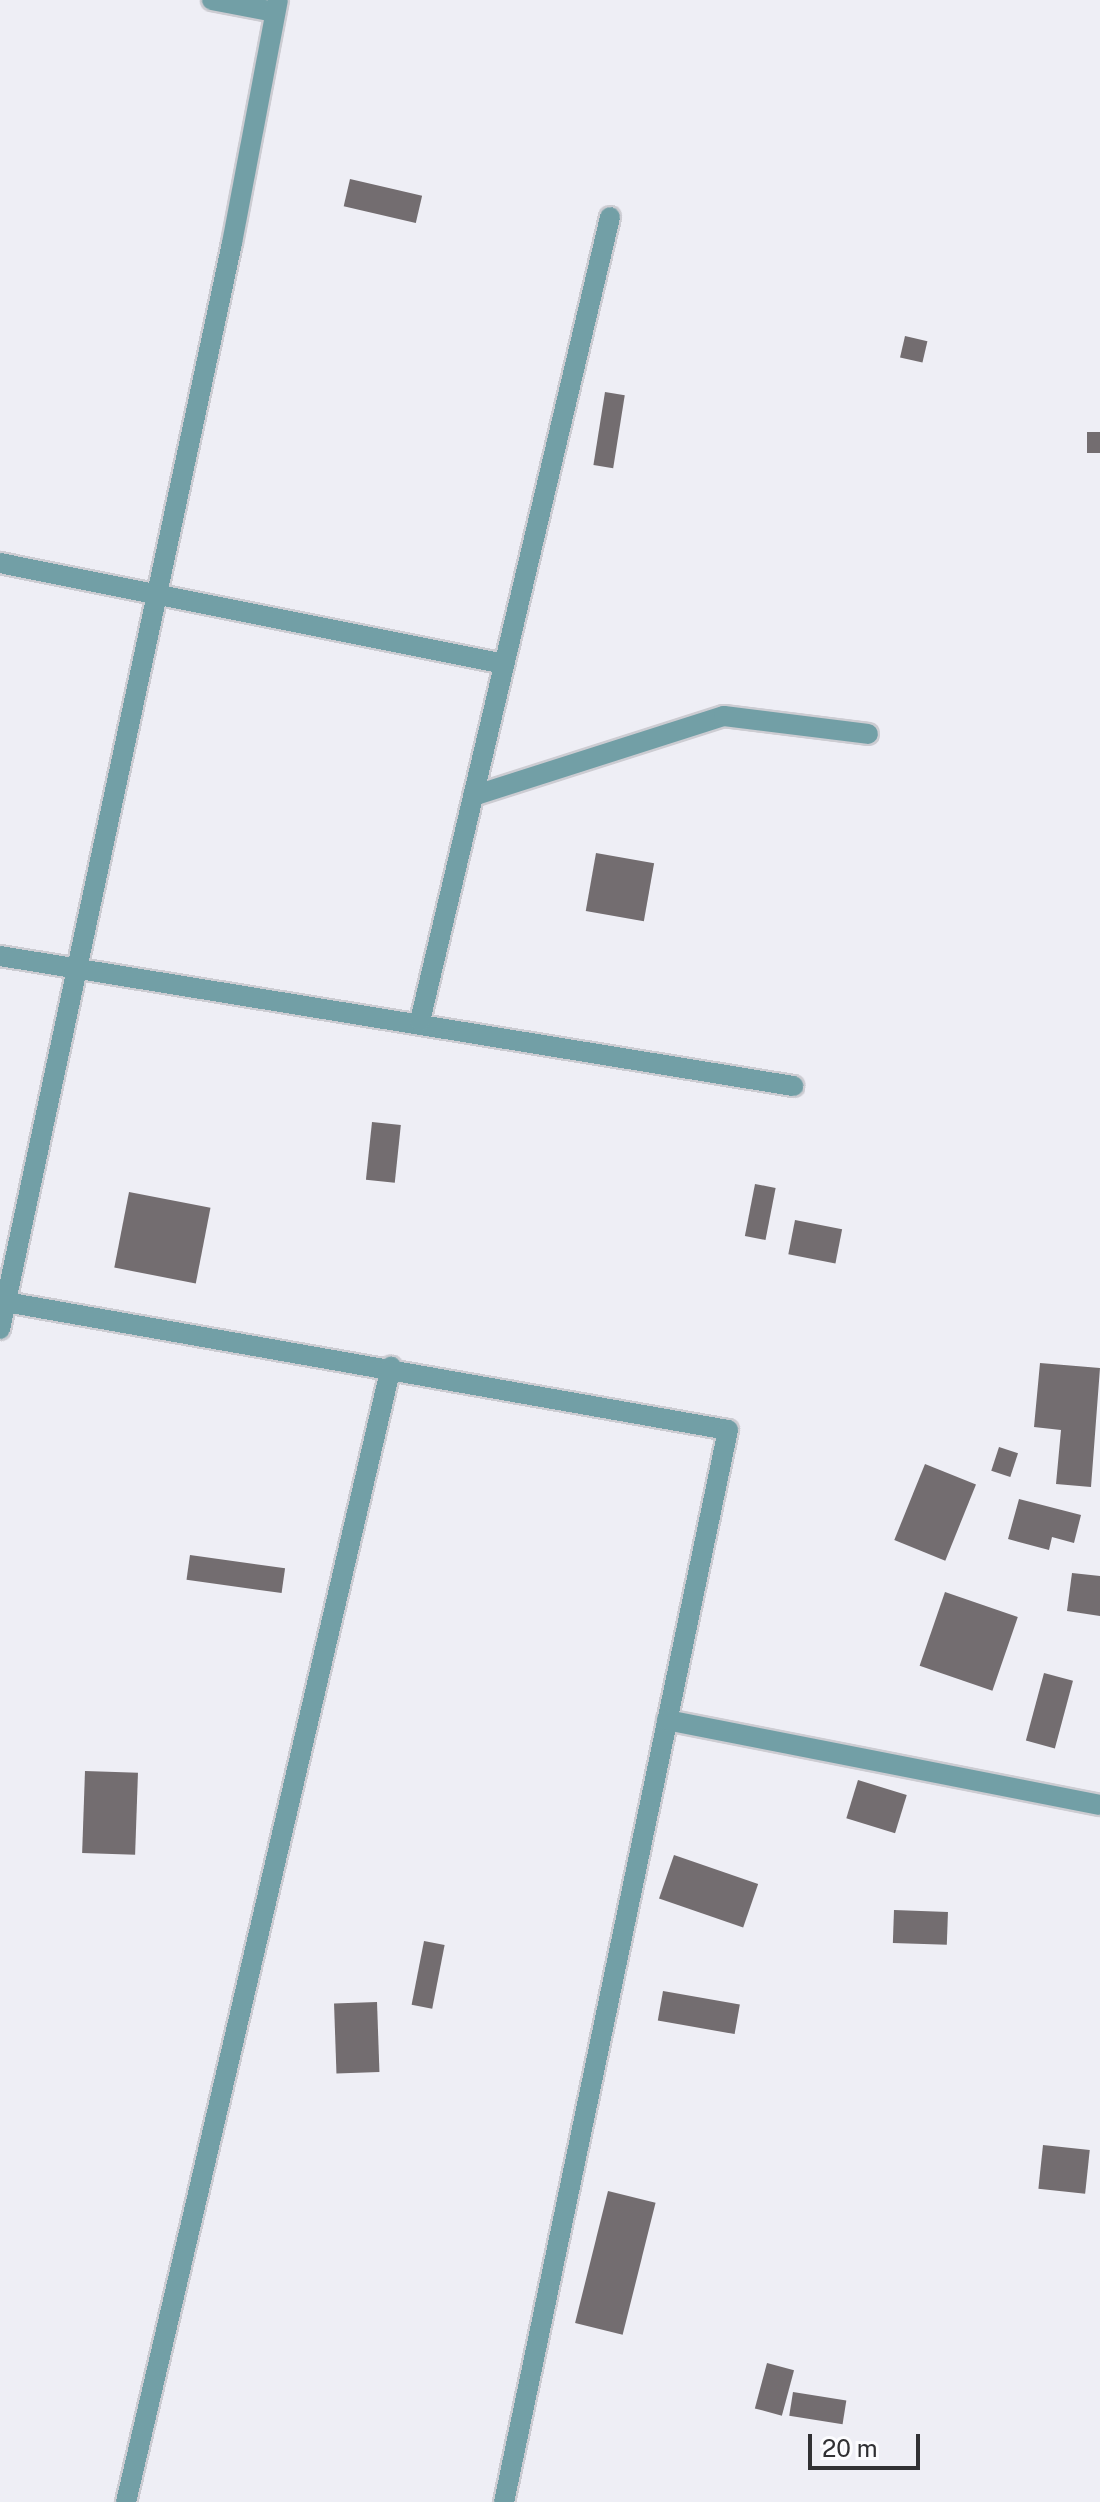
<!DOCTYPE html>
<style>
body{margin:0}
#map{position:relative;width:1100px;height:2502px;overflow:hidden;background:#eeeef5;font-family:"Public Sans",sans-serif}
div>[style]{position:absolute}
.building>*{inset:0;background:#736d70;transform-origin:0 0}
.roads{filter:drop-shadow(2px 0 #ccccd2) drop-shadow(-2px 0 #ccccd2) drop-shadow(0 2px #ccccd2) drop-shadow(0 -2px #ccccd2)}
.street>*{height:20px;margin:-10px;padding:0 10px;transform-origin:10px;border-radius:10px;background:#729fa6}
span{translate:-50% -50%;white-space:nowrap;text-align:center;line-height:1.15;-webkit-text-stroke:8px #fcfcfe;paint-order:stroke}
.scale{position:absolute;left:808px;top:2434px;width:112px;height:36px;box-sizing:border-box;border:4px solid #303033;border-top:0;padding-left:10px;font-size:24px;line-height:28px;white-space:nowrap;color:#303033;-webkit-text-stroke:6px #fcfcfe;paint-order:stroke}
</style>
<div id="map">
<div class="building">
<div style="left:350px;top:179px;width:74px;height:28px;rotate:13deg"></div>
<div style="left:905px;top:336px;width:23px;height:22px;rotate:13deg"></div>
<div style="left:605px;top:392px;width:20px;height:74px;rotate:9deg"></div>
<div style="left:1087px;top:432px;width:13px;height:21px"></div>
<div style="left:596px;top:853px;width:59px;height:59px;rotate:10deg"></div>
<div style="left:372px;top:1122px;width:29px;height:58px;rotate:6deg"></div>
<div style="left:755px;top:1184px;width:21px;height:53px;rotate:11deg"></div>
<div style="left:129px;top:1192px;width:83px;height:77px;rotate:11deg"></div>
<div style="left:795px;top:1220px;width:48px;height:35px;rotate:11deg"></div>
<div style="clip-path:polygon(1040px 1363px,1100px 1368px,1091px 1487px,1056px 1484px,1061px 1430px,1034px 1427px)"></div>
<div style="left:999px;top:1447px;width:20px;height:25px;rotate:18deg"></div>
<div style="left:925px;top:1464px;width:55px;height:82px;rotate:22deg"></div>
<div style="clip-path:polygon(1019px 1499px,1081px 1515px,1074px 1543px,1052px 1537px,1049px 1550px,1008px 1539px)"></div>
<div style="left:190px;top:1555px;width:96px;height:25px;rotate:8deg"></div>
<div style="clip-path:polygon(1072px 1573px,1100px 1576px,1100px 1616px,1067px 1611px)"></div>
<div style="left:945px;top:1592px;width:77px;height:78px;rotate:19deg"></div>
<div style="left:1044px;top:1673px;width:30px;height:70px;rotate:15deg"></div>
<div style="left:85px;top:1771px;width:53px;height:82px;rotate:2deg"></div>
<div style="left:858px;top:1780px;width:51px;height:40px;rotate:17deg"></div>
<div style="left:674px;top:1855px;width:89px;height:46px;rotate:19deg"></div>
<div style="left:894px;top:1910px;width:54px;height:33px;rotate:2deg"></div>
<div style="left:424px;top:1941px;width:21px;height:65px;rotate:11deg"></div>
<div style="left:663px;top:1991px;width:78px;height:30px;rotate:10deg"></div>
<div style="left:377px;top:2002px;width:70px;height:43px;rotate:88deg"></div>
<div style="left:1043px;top:2145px;width:47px;height:44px;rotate:6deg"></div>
<div style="left:608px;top:2191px;width:49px;height:136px;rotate:14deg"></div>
<div style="left:767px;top:2363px;width:28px;height:47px;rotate:15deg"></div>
<div style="left:793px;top:2392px;width:54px;height:24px;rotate:9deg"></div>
</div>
<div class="roads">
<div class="street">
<div style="left:212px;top:0;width:64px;rotate:10.8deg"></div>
<div style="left:0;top:563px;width:514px;rotate:11.33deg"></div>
<div style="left:473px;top:796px;width:263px;rotate:-17.7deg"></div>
<div style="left:724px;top:716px;width:145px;rotate:7.1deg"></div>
<div style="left:0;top:956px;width:804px;rotate:9.31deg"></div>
<div style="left:420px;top:1021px;width:826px;rotate:-76.7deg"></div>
<div style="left:0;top:1301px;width:739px;rotate:10.05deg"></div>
<div style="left:728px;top:1430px;width:1095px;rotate:101.8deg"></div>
<div style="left:0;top:1329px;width:1111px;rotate:-77.94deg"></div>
<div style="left:232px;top:243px;width:247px;rotate:-79.3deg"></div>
<div style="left:667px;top:1720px;width:441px;rotate:11.1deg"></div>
<div style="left:126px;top:2502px;width:1166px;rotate:-76.86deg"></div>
</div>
</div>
<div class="scale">20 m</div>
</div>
